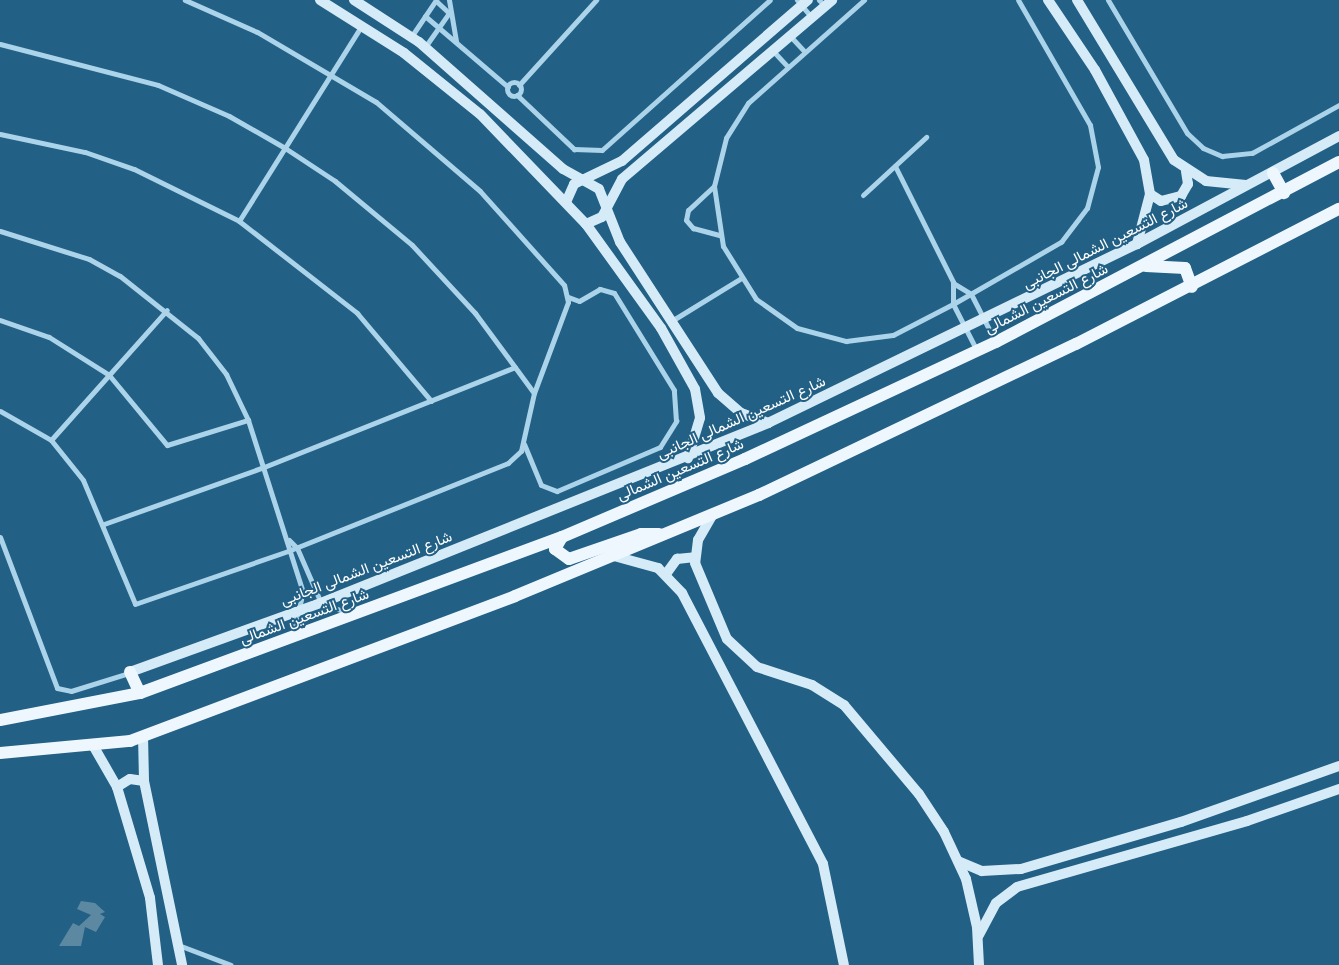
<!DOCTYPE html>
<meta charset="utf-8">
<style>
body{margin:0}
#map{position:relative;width:1339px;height:965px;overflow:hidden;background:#226085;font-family:"Space Grotesk",Vazirmatn,sans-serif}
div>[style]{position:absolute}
.water>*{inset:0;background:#5c88a1}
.street>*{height:5px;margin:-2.5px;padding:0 2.5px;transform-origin:2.5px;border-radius:2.5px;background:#abd3e9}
.street>.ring{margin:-2.5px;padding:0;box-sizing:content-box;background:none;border:5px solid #abd3e9;border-radius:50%}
.secondary>*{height:10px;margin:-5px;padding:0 5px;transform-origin:5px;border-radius:5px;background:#d5ebf7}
.primary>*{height:12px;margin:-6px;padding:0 6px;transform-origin:6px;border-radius:6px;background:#eef7fe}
span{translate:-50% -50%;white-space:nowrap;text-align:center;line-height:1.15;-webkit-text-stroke:4px #226085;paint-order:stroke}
.street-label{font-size:15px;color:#fff}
</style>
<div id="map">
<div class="water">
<div style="clip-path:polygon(81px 901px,95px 903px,105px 912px,100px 914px,105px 917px,96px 932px,85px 927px,81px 946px,59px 946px,73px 923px,79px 926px,91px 915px,77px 909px)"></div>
</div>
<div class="street">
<div style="left:449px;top:0;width:42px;rotate:80.3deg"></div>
<div style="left:797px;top:0;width:23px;rotate:50deg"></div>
<div style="left:819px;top:0;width:8px;rotate:45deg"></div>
<div style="left:864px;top:0;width:155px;rotate:138.4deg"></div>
<div style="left:748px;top:103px;width:41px;rotate:122.2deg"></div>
<div style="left:726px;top:138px;width:49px;rotate:104deg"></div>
<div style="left:714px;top:186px;width:61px;rotate:81.5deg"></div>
<div style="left:723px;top:246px;width:62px;rotate:58.1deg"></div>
<div style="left:756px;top:299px;width:50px;rotate:35.3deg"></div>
<div style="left:797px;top:328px;width:51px;rotate:14.9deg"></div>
<div style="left:846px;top:341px;width:47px;rotate:-7.3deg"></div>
<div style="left:893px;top:335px;width:68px;rotate:-27.3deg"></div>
<div style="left:953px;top:304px;width:125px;rotate:-29.9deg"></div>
<div style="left:1061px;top:242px;width:43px;rotate:-52.6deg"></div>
<div style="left:1087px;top:208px;width:42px;rotate:-75deg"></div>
<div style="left:1098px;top:167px;width:43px;rotate:-100.8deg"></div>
<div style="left:1090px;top:125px;width:144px;rotate:-119.9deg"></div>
<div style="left:1108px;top:0;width:155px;rotate:59.3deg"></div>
<div style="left:1187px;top:133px;width:22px;rotate:43deg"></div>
<div style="left:1203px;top:148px;width:21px;rotate:23deg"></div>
<div style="left:1222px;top:156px;width:30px;rotate:-6deg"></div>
<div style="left:1252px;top:153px;width:99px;rotate:-28.9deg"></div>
<div style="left:425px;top:16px;width:109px;rotate:40.5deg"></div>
<div style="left:411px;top:37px;width:45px;rotate:-56deg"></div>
<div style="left:791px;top:37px;width:19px;rotate:47deg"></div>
<div style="left:0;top:44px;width:163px;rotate:14.5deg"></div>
<div style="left:158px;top:85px;width:77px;rotate:23.6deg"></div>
<div style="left:229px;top:116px;width:64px;rotate:29.7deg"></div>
<div style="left:285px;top:148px;width:60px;rotate:33.4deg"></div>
<div style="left:335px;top:181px;width:100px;rotate:39.7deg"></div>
<div style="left:412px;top:245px;width:93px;rotate:47.2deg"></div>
<div style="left:475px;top:313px;width:99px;rotate:53.6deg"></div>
<div style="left:425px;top:47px;width:42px;rotate:-54.8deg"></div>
<div style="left:449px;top:13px;width:18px;rotate:-137deg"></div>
<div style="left:774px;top:52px;width:19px;rotate:47deg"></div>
<div class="ring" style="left:507px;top:82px;width:9px;height:9px"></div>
<div style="left:519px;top:85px;width:115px;rotate:-47.8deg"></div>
<div style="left:517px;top:95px;width:79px;rotate:43.5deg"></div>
<div style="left:574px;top:149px;width:28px;rotate:2deg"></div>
<div style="left:602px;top:150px;width:225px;rotate:-41.8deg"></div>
<div style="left:0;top:134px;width:87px;rotate:12deg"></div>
<div style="left:85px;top:152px;width:52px;rotate:19.1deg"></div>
<div style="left:134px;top:169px;width:117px;rotate:26.3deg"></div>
<div style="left:239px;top:221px;width:150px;rotate:37.9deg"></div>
<div style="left:357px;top:313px;width:115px;rotate:49.9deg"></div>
<div style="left:895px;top:166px;width:130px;rotate:63.4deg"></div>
<div style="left:953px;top:282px;width:22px;rotate:90deg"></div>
<div style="left:953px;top:304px;width:53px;rotate:62.9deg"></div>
<div style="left:714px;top:186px;width:35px;rotate:137deg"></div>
<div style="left:688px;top:210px;width:10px;rotate:101deg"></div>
<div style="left:686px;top:220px;width:11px;rotate:49deg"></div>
<div style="left:693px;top:228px;width:28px;rotate:15deg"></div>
<div style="left:863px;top:195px;width:86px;rotate:-42.6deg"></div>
<div style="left:239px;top:221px;width:231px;rotate:-57.9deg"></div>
<div style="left:0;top:231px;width:93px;rotate:17.5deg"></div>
<div style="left:89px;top:259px;width:35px;rotate:29deg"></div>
<div style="left:120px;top:276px;width:100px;rotate:38.5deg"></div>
<div style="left:198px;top:338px;width:46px;rotate:52.1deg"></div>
<div style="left:226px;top:374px;width:51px;rotate:64.4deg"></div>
<div style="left:248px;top:420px;width:181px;rotate:72.3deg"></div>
<div style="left:303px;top:592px;width:44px;rotate:104.3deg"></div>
<div style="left:953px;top:283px;width:21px;rotate:31deg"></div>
<div style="left:971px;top:294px;width:53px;rotate:62.9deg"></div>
<div style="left:0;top:320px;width:52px;rotate:19.1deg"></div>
<div style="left:49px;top:337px;width:71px;rotate:32.3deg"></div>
<div style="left:109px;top:375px;width:91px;rotate:50.4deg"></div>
<div style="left:167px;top:445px;width:85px;rotate:-17.2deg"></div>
<div style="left:673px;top:320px;width:79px;rotate:-31.5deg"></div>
<div style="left:0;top:411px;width:59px;rotate:29.6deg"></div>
<div style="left:51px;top:440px;width:51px;rotate:51.3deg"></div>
<div style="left:83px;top:480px;width:134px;rotate:67.2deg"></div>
<div style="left:135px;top:604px;width:162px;rotate:-19.1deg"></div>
<div style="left:288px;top:551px;width:237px;rotate:-21.8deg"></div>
<div style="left:508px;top:463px;width:18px;rotate:-43deg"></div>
<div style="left:521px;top:451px;width:59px;rotate:-77.4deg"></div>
<div style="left:534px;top:393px;width:97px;rotate:-69.5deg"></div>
<div style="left:568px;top:302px;width:17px;rotate:-103deg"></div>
<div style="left:564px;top:285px;width:126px;rotate:-131.8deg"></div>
<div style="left:480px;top:191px;width:137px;rotate:-139.4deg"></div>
<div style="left:376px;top:102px;width:138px;rotate:-149.5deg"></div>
<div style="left:257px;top:32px;width:79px;rotate:-156deg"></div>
<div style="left:51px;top:440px;width:174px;rotate:-48.3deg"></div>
<div style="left:524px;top:444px;width:44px;rotate:67.5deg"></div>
<div style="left:541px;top:485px;width:17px;rotate:21deg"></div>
<div style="left:557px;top:491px;width:112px;rotate:-23.1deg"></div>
<div style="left:660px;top:447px;width:31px;rotate:-58deg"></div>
<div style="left:676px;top:421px;width:31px;rotate:-94deg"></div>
<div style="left:674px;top:390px;width:114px;rotate:-121.7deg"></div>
<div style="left:614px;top:293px;width:15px;rotate:-164deg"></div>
<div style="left:600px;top:289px;width:24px;rotate:150deg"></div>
<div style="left:579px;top:301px;width:12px;rotate:-160deg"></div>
<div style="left:104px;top:524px;width:170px;rotate:-19.6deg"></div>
<div style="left:264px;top:467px;width:270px;rotate:-21.7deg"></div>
<div style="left:0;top:537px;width:161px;rotate:69.3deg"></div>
<div style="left:57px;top:688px;width:14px;rotate:12deg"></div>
<div style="left:71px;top:691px;width:61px;rotate:-17.2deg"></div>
<div style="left:289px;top:540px;width:11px;rotate:45deg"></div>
<div style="left:297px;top:548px;width:60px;rotate:66.4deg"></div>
<div style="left:321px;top:603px;width:30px;rotate:20deg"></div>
<div style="left:181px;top:946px;width:53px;rotate:20.8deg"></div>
</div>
<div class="secondary">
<div style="left:320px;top:0;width:99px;rotate:32.2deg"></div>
<div style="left:404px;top:53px;width:97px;rotate:38.8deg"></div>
<div style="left:480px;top:114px;width:153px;rotate:46.1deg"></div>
<div style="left:586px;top:224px;width:128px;rotate:54.2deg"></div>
<div style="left:661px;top:328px;width:70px;rotate:60.9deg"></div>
<div style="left:695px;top:389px;width:29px;rotate:80deg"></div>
<div style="left:700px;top:418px;width:42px;rotate:106.7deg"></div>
<div style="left:354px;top:0;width:77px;rotate:32.9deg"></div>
<div style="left:419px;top:42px;width:192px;rotate:41.4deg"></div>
<div style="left:563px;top:169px;width:41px;rotate:29.1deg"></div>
<div style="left:599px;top:189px;width:57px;rotate:68.4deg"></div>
<div style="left:620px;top:242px;width:180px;rotate:57deg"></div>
<div style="left:718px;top:393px;width:30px;rotate:41deg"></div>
<div style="left:741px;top:413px;width:29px;rotate:20deg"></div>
<div style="left:1048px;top:0;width:84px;rotate:56.1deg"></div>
<div style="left:1095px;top:70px;width:102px;rotate:61.4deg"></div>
<div style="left:1144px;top:160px;width:35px;rotate:80deg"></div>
<div style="left:1150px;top:194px;width:52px;rotate:104.6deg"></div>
<div style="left:1077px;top:0;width:187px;rotate:58.8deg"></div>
<div style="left:1174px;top:160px;width:38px;rotate:33deg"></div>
<div style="left:1206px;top:181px;width:40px;rotate:5.7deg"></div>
<div style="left:1150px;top:194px;width:13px;rotate:32deg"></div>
<div style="left:1161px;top:201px;width:21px;rotate:-14deg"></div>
<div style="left:1181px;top:196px;width:14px;rotate:-60deg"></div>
<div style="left:1188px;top:184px;width:13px;rotate:-99deg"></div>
<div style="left:567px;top:200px;width:17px;rotate:-66deg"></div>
<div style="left:574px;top:184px;width:53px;rotate:-25.6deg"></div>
<div style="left:622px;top:161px;width:246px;rotate:-40.9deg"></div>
<div style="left:586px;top:224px;width:17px;rotate:-24deg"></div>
<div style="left:602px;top:217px;width:43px;rotate:-62.2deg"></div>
<div style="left:622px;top:179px;width:276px;rotate:-40.4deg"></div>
<div style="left:713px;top:514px;width:30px;rotate:120deg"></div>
<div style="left:698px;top:540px;width:23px;rotate:97deg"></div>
<div style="left:695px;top:563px;width:82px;rotate:67.2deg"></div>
<div style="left:727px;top:639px;width:41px;rotate:43deg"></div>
<div style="left:757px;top:667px;width:58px;rotate:18.1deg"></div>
<div style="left:812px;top:685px;width:38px;rotate:32deg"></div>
<div style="left:844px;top:705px;width:116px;rotate:49.9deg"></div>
<div style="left:919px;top:794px;width:45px;rotate:56.7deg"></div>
<div style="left:944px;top:832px;width:52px;rotate:64.9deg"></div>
<div style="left:966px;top:879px;width:49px;rotate:77.1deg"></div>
<div style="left:977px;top:927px;width:38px;rotate:87deg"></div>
<div style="left:614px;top:556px;width:46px;rotate:15.3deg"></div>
<div style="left:658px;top:568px;width:35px;rotate:46deg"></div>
<div style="left:682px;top:593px;width:305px;rotate:62.5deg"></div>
<div style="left:823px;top:864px;width:103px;rotate:78.3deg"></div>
<div style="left:666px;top:574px;width:19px;rotate:-54deg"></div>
<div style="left:677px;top:559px;width:18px;rotate:-6deg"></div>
<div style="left:130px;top:672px;width:203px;rotate:-19.9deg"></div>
<div style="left:321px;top:603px;width:482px;rotate:-21.9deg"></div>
<div style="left:768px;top:423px;width:410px;rotate:-25.9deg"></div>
<div style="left:1137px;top:244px;width:229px;rotate:-28.1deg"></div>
<div style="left:143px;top:736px;width:45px;rotate:88.7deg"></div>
<div style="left:144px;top:781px;width:188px;rotate:78.3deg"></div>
<div style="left:94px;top:747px;width:46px;rotate:60.1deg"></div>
<div style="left:117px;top:787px;width:116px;rotate:73.4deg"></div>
<div style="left:150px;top:898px;width:67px;rotate:83.2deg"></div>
<div style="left:117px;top:787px;width:15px;rotate:-32deg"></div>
<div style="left:130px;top:779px;width:14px;rotate:8deg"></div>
<div style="left:958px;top:861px;width:26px;rotate:23deg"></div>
<div style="left:982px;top:871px;width:39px;rotate:-3deg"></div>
<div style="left:1021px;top:869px;width:167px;rotate:-16.4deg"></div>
<div style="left:1181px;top:822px;width:168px;rotate:-19.5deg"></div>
<div style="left:979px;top:935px;width:36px;rotate:-62deg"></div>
<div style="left:996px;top:903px;width:26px;rotate:-37deg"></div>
<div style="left:1017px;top:887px;width:239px;rotate:-16deg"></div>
<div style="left:1247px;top:821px;width:97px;rotate:-19.2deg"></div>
</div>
<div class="primary">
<div style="left:1273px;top:173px;width:23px;rotate:61deg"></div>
<div style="left:1146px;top:266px;width:39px;rotate:3deg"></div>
<div style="left:1185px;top:268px;width:20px;rotate:70deg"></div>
<div style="left:562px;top:537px;width:14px;rotate:120deg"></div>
<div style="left:555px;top:549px;width:17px;rotate:36deg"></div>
<div style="left:569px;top:559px;width:76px;rotate:-19.1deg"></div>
<div style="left:641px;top:534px;width:18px"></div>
<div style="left:130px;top:672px;width:23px;rotate:65deg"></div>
<div style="left:0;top:720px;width:143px;rotate:-10.9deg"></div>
<div style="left:140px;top:693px;width:450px;rotate:-20.3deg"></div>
<div style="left:562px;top:537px;width:199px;rotate:-23.1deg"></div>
<div style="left:745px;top:459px;width:277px;rotate:-25deg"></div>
<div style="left:996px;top:342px;width:387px;rotate:-27.7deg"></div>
<div style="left:0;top:753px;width:131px;rotate:-5.3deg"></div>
<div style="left:130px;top:741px;width:411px;rotate:-20.6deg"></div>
<div style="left:515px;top:596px;width:264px;rotate:-22.5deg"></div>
<div style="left:759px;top:495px;width:351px;rotate:-25.5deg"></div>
<div style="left:1076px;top:344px;width:296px;rotate:-27.2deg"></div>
</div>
<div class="street-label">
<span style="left:1105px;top:243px;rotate:-27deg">شارع التسعين الشمالى الجانبى</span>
<span style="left:1046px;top:298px;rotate:-27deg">شارع التسعين الشمالى</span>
<span style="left:741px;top:417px;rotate:-24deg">شارع التسعين الشمالى الجانبى</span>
<span style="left:680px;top:469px;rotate:-23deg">شارع التسعين الشمالى</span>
<span style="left:366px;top:568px;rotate:-21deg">شارع التسعين الشمالى الجانبى</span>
<span style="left:304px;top:616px;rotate:-20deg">شارع التسعين الشمالى</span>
</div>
</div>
